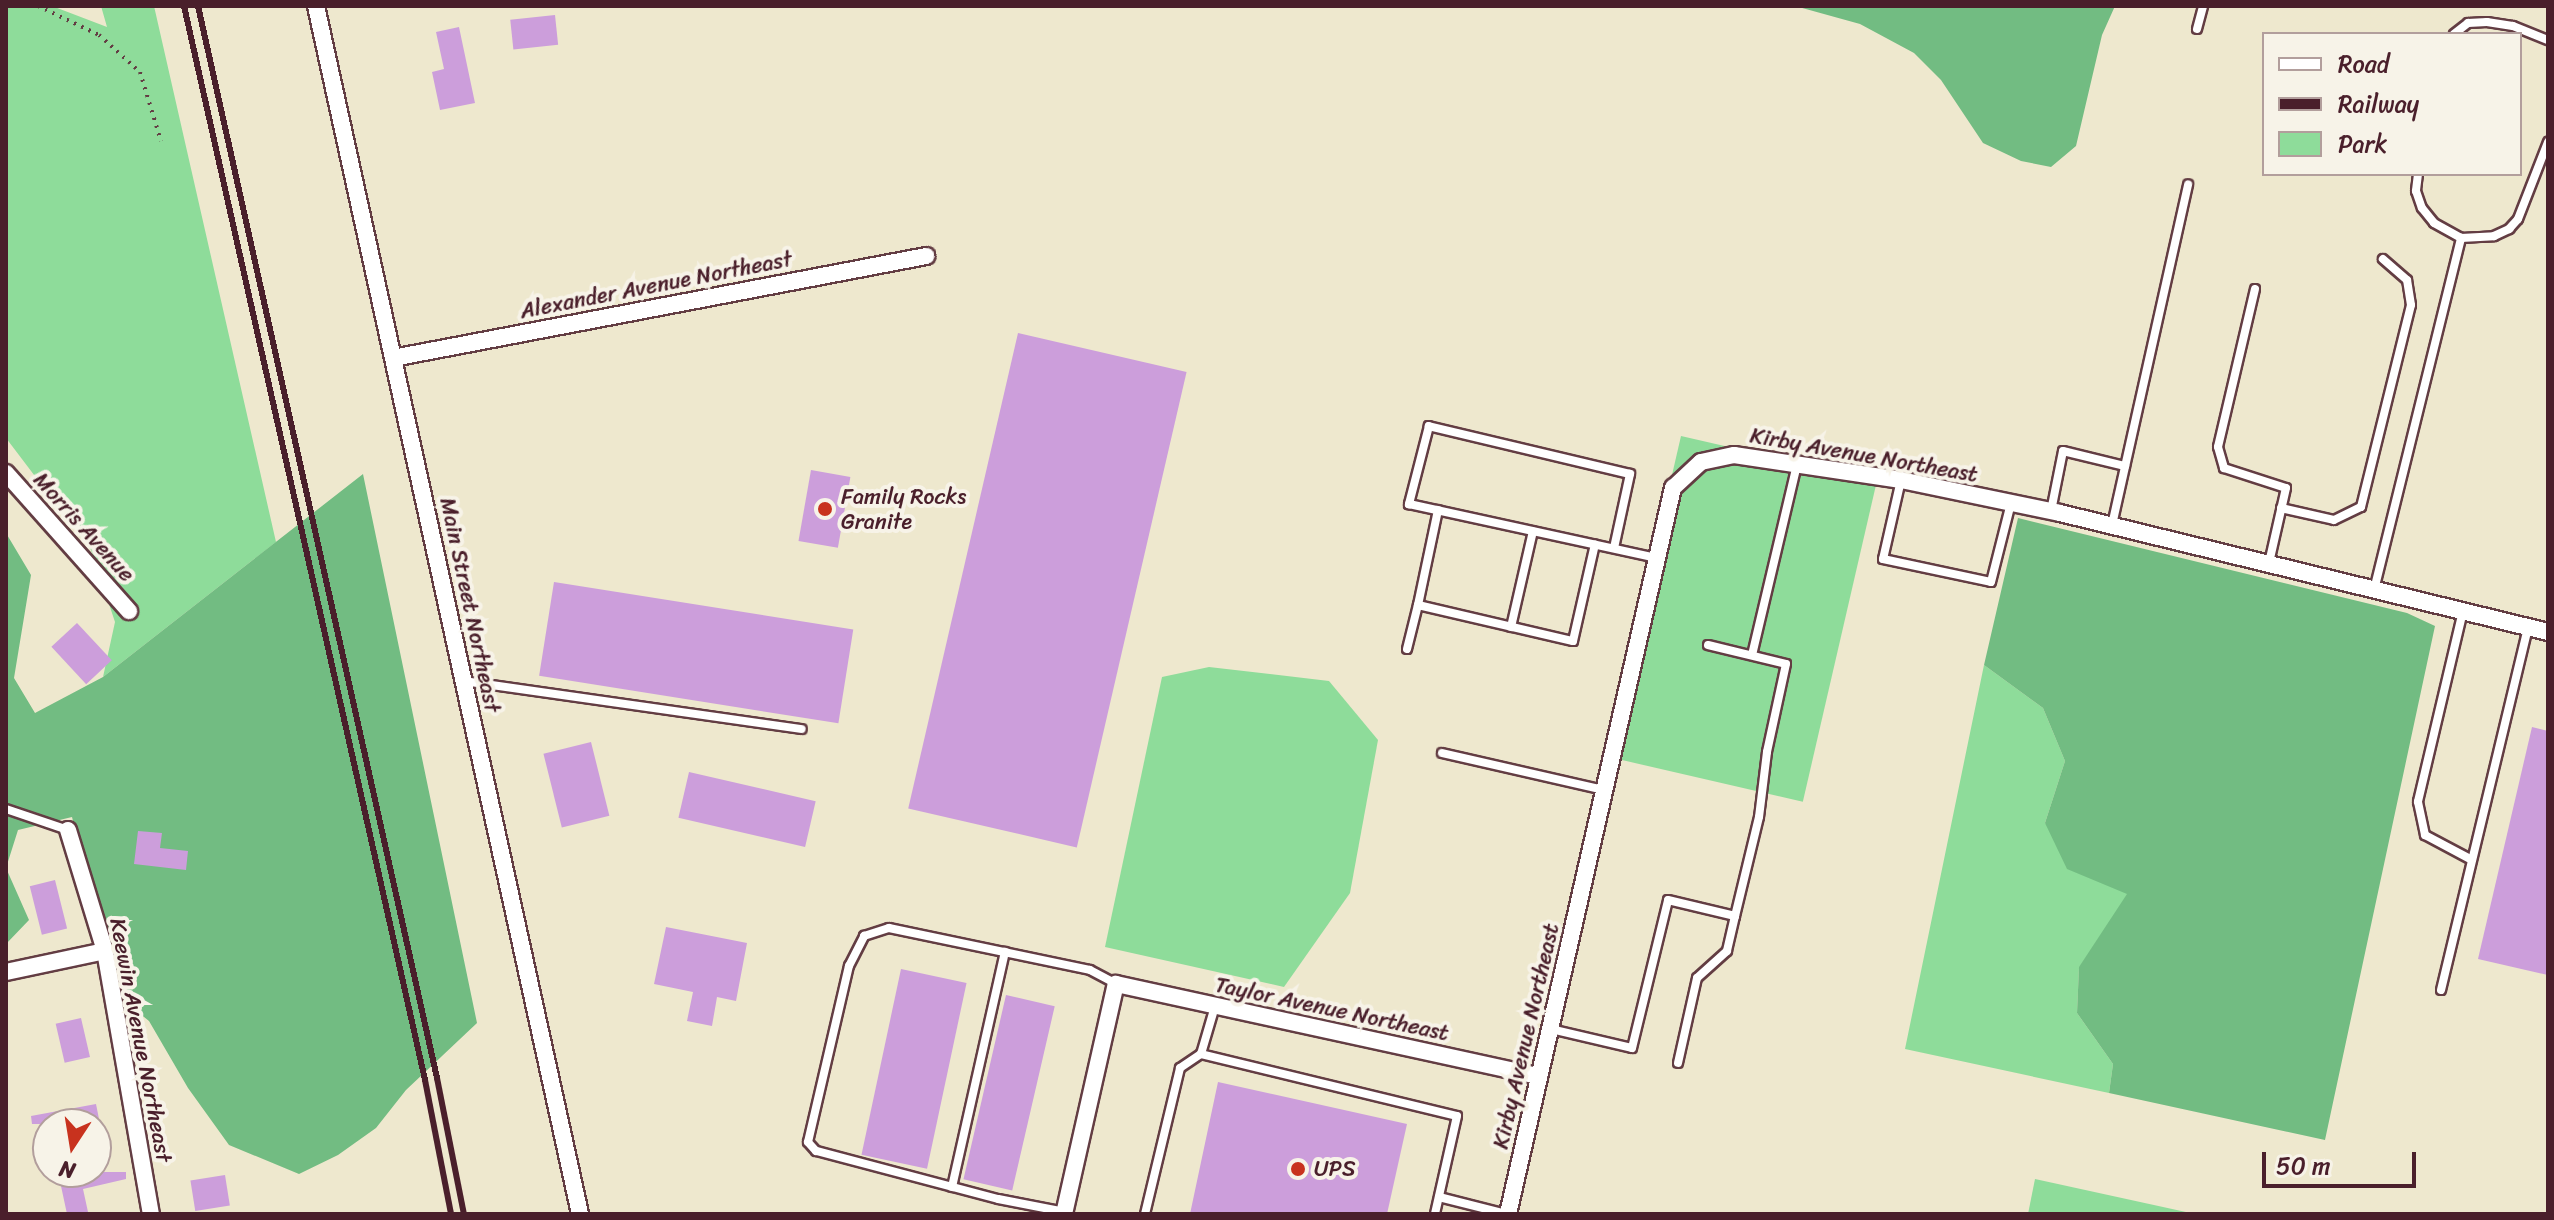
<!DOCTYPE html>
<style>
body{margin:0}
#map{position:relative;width:2554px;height:1220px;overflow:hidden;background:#eee8ce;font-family:Sriracha,sans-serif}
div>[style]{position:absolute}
.green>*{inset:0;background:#8edc9a;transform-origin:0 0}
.forest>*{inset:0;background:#72bc82}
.building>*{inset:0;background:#cc9edb;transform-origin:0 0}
.path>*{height:4px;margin-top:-2px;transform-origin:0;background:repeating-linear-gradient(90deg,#633d43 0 2px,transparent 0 8px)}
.roads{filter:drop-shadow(2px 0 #633d43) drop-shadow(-2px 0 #633d43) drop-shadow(0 2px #633d43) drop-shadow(0 -2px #633d43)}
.service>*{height:8px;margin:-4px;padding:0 4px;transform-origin:4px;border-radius:4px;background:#fff}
.minor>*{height:16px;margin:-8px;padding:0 8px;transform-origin:8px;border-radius:8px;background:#fff}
.rail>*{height:6px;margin:-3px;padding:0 3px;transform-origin:3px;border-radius:3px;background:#4a1f2b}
.dots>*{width:22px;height:22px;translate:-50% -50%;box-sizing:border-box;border:4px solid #f7f3e8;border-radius:50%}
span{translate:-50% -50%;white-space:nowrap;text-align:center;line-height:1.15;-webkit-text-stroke:8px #f7f3e8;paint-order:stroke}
.street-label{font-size:22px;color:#4a1f2b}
.poi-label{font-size:22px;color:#4a1f2b}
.left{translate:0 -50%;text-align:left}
.frame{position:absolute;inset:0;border:8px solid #4a1f2b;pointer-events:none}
.legend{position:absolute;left:2262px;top:32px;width:260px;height:144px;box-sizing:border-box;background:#f7f3e8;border:2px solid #b29e9c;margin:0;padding:10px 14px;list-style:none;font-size:24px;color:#4a1f2b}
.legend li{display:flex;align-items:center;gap:16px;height:40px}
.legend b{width:40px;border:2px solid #b29e9c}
.north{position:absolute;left:32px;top:1108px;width:80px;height:80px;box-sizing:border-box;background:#f7f3e8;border:2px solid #b29e9c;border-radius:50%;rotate:192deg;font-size:22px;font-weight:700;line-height:32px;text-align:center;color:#4a1f2b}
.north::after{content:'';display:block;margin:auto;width:28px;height:36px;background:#c8321e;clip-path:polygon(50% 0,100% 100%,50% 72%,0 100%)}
.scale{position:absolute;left:2262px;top:1152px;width:154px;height:36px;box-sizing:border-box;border:4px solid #4a1f2b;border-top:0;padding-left:10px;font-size:24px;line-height:28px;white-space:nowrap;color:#4a1f2b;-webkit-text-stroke:6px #f7f3e8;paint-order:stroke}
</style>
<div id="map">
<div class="green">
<div style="clip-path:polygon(6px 6px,52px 6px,107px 27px,101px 6px,154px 6px,276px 542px,103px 677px,115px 622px,91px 550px,6px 438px)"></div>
<div style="left:1681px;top:436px;width:201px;height:329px;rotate:13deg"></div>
<div style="clip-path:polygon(1984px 665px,2043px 708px,2065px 761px,2045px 823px,2128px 894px,2079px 968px,2077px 1013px,2113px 1064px,2109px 1093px,1905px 1049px)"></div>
<div style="clip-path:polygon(1209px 667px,1329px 681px,1378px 740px,1350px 893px,1284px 987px,1105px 947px,1162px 677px)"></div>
<div style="clip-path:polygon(2035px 1179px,2195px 1214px,2028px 1214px)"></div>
</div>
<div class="forest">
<div style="clip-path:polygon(1795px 6px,2115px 6px,2102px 35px,2076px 146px,2051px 167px,2021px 161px,1983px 143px,1941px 80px,1914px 53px,1860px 24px)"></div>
<div style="clip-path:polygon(363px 474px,477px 1023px,406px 1090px,376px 1128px,338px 1155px,299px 1174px,229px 1145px,188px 1088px,149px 1021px,128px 1004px,93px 901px,72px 817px,18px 830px,6px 868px,29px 920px,6px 944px,6px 533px,31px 575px,14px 678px,35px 713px,103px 677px)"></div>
<div style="clip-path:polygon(2018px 518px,2407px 613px,2435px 626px,2325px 1140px,2109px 1093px,2113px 1064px,2077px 1013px,2079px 967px,2127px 894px,2067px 869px,2045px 823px,2065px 761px,2043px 708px,1984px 665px)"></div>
</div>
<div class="building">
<div style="left:555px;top:15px;width:30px;height:45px;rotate:84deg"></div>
<div style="clip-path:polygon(459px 27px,475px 103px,440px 110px,432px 72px,444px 69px,436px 32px)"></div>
<div style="left:1018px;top:333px;width:173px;height:488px;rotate:13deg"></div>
<div style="left:811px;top:470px;width:40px;height:72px;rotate:10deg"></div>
<div style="left:554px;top:582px;width:303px;height:95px;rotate:9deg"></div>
<div style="left:77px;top:623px;width:51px;height:35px;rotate:47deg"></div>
<div style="clip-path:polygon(2532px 727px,2548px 731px,2548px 975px,2478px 959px)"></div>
<div style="left:591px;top:742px;width:76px;height:49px;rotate:76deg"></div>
<div style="left:689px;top:772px;width:130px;height:47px;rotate:13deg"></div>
<div style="clip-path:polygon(138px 831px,162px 833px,160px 848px,188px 851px,186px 870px,134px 864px)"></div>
<div style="left:55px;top:880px;width:50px;height:26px;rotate:76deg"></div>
<div style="clip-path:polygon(666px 927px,747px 943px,736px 1001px,717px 997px,712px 1026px,687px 1021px,693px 992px,654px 984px)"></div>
<div style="left:901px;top:969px;width:67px;height:190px;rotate:12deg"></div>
<div style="left:1006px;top:995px;width:50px;height:189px;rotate:13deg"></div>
<div style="left:81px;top:1018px;width:40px;height:26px;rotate:77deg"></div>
<div style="clip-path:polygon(1218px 1082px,1407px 1124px,1387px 1214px,1190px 1214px)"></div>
<div style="clip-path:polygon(96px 1104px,100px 1124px,32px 1124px,31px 1116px)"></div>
<div style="clip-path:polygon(58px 1172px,126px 1172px,126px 1179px,83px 1189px,88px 1212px,67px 1214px)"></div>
<div style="left:225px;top:1175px;width:31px;height:35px;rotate:81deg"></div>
</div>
<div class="path">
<div style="left:38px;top:6px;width:68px;rotate:25.4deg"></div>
<div style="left:99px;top:35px;width:55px;rotate:42.1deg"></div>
<div style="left:140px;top:72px;width:72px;rotate:73.1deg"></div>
</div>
<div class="roads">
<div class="service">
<div style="left:2197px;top:29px;width:24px;rotate:-75deg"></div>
<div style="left:2454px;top:34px;width:18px;rotate:-38deg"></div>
<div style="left:2468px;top:23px;width:19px;rotate:-3deg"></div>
<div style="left:2487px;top:22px;width:26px;rotate:9deg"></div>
<div style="left:2513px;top:26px;width:38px;rotate:22deg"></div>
<div style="left:2418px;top:174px;width:17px;rotate:97deg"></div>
<div style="left:2416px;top:191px;width:18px;rotate:71deg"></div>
<div style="left:2422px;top:208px;width:19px;rotate:51deg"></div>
<div style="left:2434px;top:223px;width:31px;rotate:29deg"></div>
<div style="left:2461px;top:238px;width:33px;rotate:-3deg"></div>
<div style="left:2494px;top:236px;width:17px;rotate:-25deg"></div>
<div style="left:2509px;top:229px;width:13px;rotate:-48deg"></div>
<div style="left:2518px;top:219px;width:83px;rotate:-68.7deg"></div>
<div style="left:2255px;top:289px;width:162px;rotate:103.2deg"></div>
<div style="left:2218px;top:447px;width:22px;rotate:74deg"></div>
<div style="left:2224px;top:468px;width:65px;rotate:17.9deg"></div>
<div style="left:2286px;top:488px;width:77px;rotate:102.8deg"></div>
<div style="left:1901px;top:480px;width:81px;rotate:102.8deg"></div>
<div style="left:1883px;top:559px;width:110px;rotate:12deg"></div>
<div style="left:1991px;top:582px;width:81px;rotate:-75.8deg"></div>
<div style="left:2281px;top:508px;width:54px;rotate:12.8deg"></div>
<div style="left:2334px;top:520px;width:30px;rotate:-26deg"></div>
<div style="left:2361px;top:507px;width:208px;rotate:-76.1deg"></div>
<div style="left:2411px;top:305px;width:25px;rotate:-99deg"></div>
<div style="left:2407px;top:280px;width:32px;rotate:-139deg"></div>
<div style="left:1438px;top:510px;width:97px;rotate:101.9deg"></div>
<div style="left:1418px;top:605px;width:159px;rotate:13.1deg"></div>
<div style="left:1573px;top:641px;width:99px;rotate:-77.2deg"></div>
<div style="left:2051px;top:511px;width:61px;rotate:-78.7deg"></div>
<div style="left:2063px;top:451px;width:64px;rotate:13.6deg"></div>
<div style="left:2112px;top:525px;width:349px;rotate:-77.4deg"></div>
<div style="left:1614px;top:548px;width:76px;rotate:-77.8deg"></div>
<div style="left:1630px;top:474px;width:207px;rotate:-166.6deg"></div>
<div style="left:1429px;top:426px;width:81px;rotate:104.4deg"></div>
<div style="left:1409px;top:504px;width:254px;rotate:12.3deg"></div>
<div style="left:2374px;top:590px;width:363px;rotate:-76.1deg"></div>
<div style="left:2463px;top:611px;width:196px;rotate:103.3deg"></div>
<div style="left:2418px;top:802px;width:34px;rotate:78deg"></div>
<div style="left:2425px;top:835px;width:53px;rotate:28deg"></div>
<div style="left:1511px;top:627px;width:98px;rotate:-77.1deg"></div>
<div style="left:1708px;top:645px;width:80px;rotate:13.7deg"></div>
<div style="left:1786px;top:664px;width:90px;rotate:102.2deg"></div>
<div style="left:1767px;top:752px;width:65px;rotate:97deg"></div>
<div style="left:1759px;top:817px;width:102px;rotate:103.6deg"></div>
<div style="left:1407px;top:649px;width:45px;rotate:-76deg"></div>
<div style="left:1752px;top:655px;width:195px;rotate:-76.7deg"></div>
<div style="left:464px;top:681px;width:341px;rotate:8.1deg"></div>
<div style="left:1442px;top:753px;width:166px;rotate:12.9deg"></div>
<div style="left:6px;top:809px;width:65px;rotate:18.7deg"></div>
<div style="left:2441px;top:990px;width:372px;rotate:-76.5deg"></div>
<div style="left:1551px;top:1029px;width:83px;rotate:13.2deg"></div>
<div style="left:1632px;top:1048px;width:152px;rotate:-76.3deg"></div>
<div style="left:1668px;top:900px;width:69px;rotate:13.4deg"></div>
<div style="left:1735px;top:916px;width:36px;rotate:103deg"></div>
<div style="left:1727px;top:951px;width:40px;rotate:138deg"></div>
<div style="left:1697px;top:978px;width:87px;rotate:102.6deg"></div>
<div style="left:1201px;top:1054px;width:263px;rotate:13.6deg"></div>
<div style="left:1457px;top:1116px;width:100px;rotate:102.7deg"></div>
<div style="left:952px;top:1187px;width:241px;rotate:-77.3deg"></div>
<div style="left:1439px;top:1197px;width:69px;rotate:14.2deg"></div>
<div style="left:1065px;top:1212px;width:68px;rotate:-169deg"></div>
<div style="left:998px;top:1199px;width:188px;rotate:-165.2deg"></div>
<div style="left:816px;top:1151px;width:12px;rotate:-132deg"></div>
<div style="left:808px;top:1142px;width:181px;rotate:-76.9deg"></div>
<div style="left:849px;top:966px;width:34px;rotate:-63deg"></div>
<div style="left:864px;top:936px;width:26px;rotate:-18deg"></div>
<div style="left:889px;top:928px;width:205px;rotate:11.8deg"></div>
<div style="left:1090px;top:970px;width:30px;rotate:28deg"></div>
<div style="left:1145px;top:1214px;width:150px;rotate:-76.5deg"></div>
<div style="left:1180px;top:1068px;width:25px;rotate:-34deg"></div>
<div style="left:1201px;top:1054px;width:50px;rotate:-73.7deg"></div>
</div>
<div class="minor">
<div style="left:316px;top:6px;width:1237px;rotate:77.67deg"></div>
<div style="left:393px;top:358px;width:543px;rotate:-10.83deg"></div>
<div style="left:6px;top:473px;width:185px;rotate:48.3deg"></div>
<div style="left:68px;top:830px;width:127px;rotate:73deg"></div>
<div style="left:105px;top:951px;width:267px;rotate:80.1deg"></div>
<div style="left:6px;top:972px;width:101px;rotate:-12deg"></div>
<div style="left:1064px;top:1214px;width:236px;rotate:-77.3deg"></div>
<div style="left:1116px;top:984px;width:433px;rotate:12.3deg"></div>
<div style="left:1508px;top:1214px;width:745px;rotate:-77.2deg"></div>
<div style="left:1673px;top:488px;width:38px;rotate:-43deg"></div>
<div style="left:1701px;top:462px;width:34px;rotate:-12deg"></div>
<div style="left:1734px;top:455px;width:169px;rotate:8.5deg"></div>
<div style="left:1901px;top:480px;width:162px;rotate:11.7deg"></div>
<div style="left:2060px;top:513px;width:502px;rotate:13.7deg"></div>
</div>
</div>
<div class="rail">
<div style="left:184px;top:6px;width:1101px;rotate:77.35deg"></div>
<div style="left:425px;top:1080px;width:136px;rotate:79deg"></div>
<div style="left:198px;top:6px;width:1098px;rotate:77.43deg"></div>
<div style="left:437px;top:1078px;width:139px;rotate:78.8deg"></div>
</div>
<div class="dots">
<div style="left:825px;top:509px;background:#c8321e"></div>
<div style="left:1298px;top:1169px;background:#c8321e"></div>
</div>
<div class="street-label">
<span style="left:656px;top:285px;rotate:-11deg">Alexander Avenue Northeast</span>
<span style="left:1864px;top:455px;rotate:10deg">Kirby Avenue Northeast</span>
<span style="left:84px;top:527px;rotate:48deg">Morris Avenue</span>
<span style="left:470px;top:605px;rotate:78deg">Main Street Northeast</span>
<span style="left:1332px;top:1009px;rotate:12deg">Taylor Avenue Northeast</span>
<span style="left:1526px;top:1036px;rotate:-77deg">Kirby Avenue Northeast</span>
<span style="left:141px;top:1040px;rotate:79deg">Keewin Avenue Northeast</span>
</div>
<div class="poi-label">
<span class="left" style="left:841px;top:509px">Family Rocks<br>Granite</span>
<span class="left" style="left:1314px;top:1169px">UPS</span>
</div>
<div class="frame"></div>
<ul class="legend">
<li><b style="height:10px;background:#fff"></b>Road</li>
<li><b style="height:10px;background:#4a1f2b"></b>Railway</li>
<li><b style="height:22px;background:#8edc9a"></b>Park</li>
</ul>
<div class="north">N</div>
<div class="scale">50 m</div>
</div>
